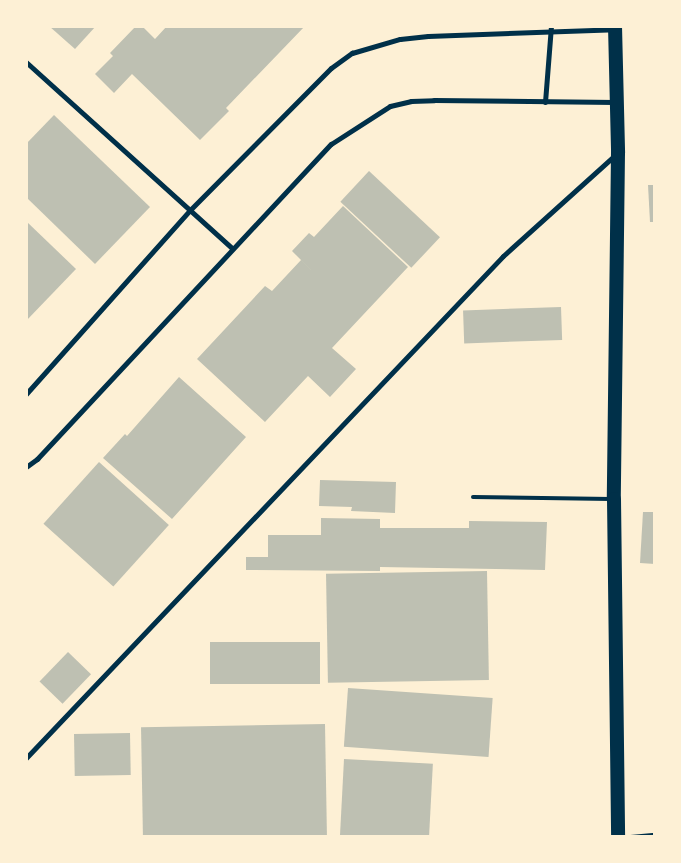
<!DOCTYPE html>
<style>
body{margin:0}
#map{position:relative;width:681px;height:863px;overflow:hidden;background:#fdf0d5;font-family:"Crimson Pro",serif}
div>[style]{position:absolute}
.building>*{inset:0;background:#bec0b2;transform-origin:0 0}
.service>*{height:4px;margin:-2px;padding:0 2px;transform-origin:2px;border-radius:2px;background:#003049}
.minor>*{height:5px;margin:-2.5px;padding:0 2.5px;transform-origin:2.5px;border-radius:2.5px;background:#003049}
.trunk>*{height:14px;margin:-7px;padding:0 7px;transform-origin:7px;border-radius:7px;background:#003049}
span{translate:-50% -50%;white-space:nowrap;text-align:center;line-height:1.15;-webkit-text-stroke:5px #fdf0d5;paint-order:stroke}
.frame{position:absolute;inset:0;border:28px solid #fdf0d5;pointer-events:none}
</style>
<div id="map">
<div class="building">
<div style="clip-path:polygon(49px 26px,96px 26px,75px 49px)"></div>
<div style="clip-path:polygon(136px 26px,142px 26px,155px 39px,167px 26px,305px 26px,226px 108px,229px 111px,200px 140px,132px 74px,114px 93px,95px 74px,113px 56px,110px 53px)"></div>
<div style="clip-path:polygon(54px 115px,150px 207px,95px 264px,26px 197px,26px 144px)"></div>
<div style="left:369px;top:171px;width:97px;height:42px;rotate:43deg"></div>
<div style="clip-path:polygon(648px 185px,655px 185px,655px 222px,650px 222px)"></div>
<div style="clip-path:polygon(343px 206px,408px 267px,332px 348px,356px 369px,330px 397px,308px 376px,265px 422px,197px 359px,265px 286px,272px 291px,301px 260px,311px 270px,292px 251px,309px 233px,314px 237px)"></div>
<div style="clip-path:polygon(26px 221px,76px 269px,26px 321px)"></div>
<div style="left:561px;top:307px;width:33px;height:98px;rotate:88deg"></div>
<div style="clip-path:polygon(179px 377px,246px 437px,172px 519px,103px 458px,125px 434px,127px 436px)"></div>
<div style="left:99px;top:462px;width:94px;height:83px;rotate:42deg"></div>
<div style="clip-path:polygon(320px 480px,396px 482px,395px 513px,351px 511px,352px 507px,319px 506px)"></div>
<div style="clip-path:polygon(643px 512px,655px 512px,655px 564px,640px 563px)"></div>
<div style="clip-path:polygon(321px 518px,380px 519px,380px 528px,469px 528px,469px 521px,547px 522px,545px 570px,380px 567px,380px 571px,246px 570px,246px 557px,268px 557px,268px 535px,321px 535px)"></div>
<div style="left:487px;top:571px;width:109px;height:161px;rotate:89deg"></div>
<div style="left:320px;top:642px;width:42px;height:110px;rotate:90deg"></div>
<div style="left:68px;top:652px;width:32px;height:41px;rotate:44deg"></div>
<div style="left:348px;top:688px;width:145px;height:59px;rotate:4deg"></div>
<div style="left:325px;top:724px;width:113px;height:184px;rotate:89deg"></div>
<div style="left:130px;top:733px;width:42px;height:56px;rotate:89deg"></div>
<div style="left:344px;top:759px;width:89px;height:78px;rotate:3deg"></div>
</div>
<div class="service">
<div style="left:473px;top:497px;width:138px;rotate:0.8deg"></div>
</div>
<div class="minor">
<div style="left:26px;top:62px;width:278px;rotate:42.1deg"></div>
<div style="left:545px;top:102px;width:76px;rotate:-85.5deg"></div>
<div style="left:26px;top:394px;width:246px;rotate:-48.3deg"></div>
<div style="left:190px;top:210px;width:200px;rotate:-45.2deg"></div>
<div style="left:331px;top:68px;width:26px;rotate:-36deg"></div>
<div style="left:352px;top:53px;width:50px;rotate:-16.3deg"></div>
<div style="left:400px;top:39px;width:28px;rotate:-6deg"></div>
<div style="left:428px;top:36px;width:187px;rotate:-2.1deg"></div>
<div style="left:26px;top:467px;width:14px;rotate:-36deg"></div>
<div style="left:37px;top:459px;width:431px;rotate:-47deg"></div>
<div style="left:331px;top:144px;width:70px;rotate:-32.8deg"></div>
<div style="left:390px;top:106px;width:22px;rotate:-13deg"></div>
<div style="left:411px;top:101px;width:23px;rotate:-2deg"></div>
<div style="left:434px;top:100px;width:181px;rotate:0.6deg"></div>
<div style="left:26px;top:758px;width:692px;rotate:-46.46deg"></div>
<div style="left:503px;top:256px;width:151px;rotate:-42deg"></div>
<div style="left:630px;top:837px;width:25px;rotate:-5deg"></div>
</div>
<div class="trunk">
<div style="left:615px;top:26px;width:127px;rotate:88.6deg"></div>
<div style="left:618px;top:153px;width:346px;rotate:90.7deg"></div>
<div style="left:614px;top:499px;width:338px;rotate:89.3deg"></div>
</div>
<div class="frame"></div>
</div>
